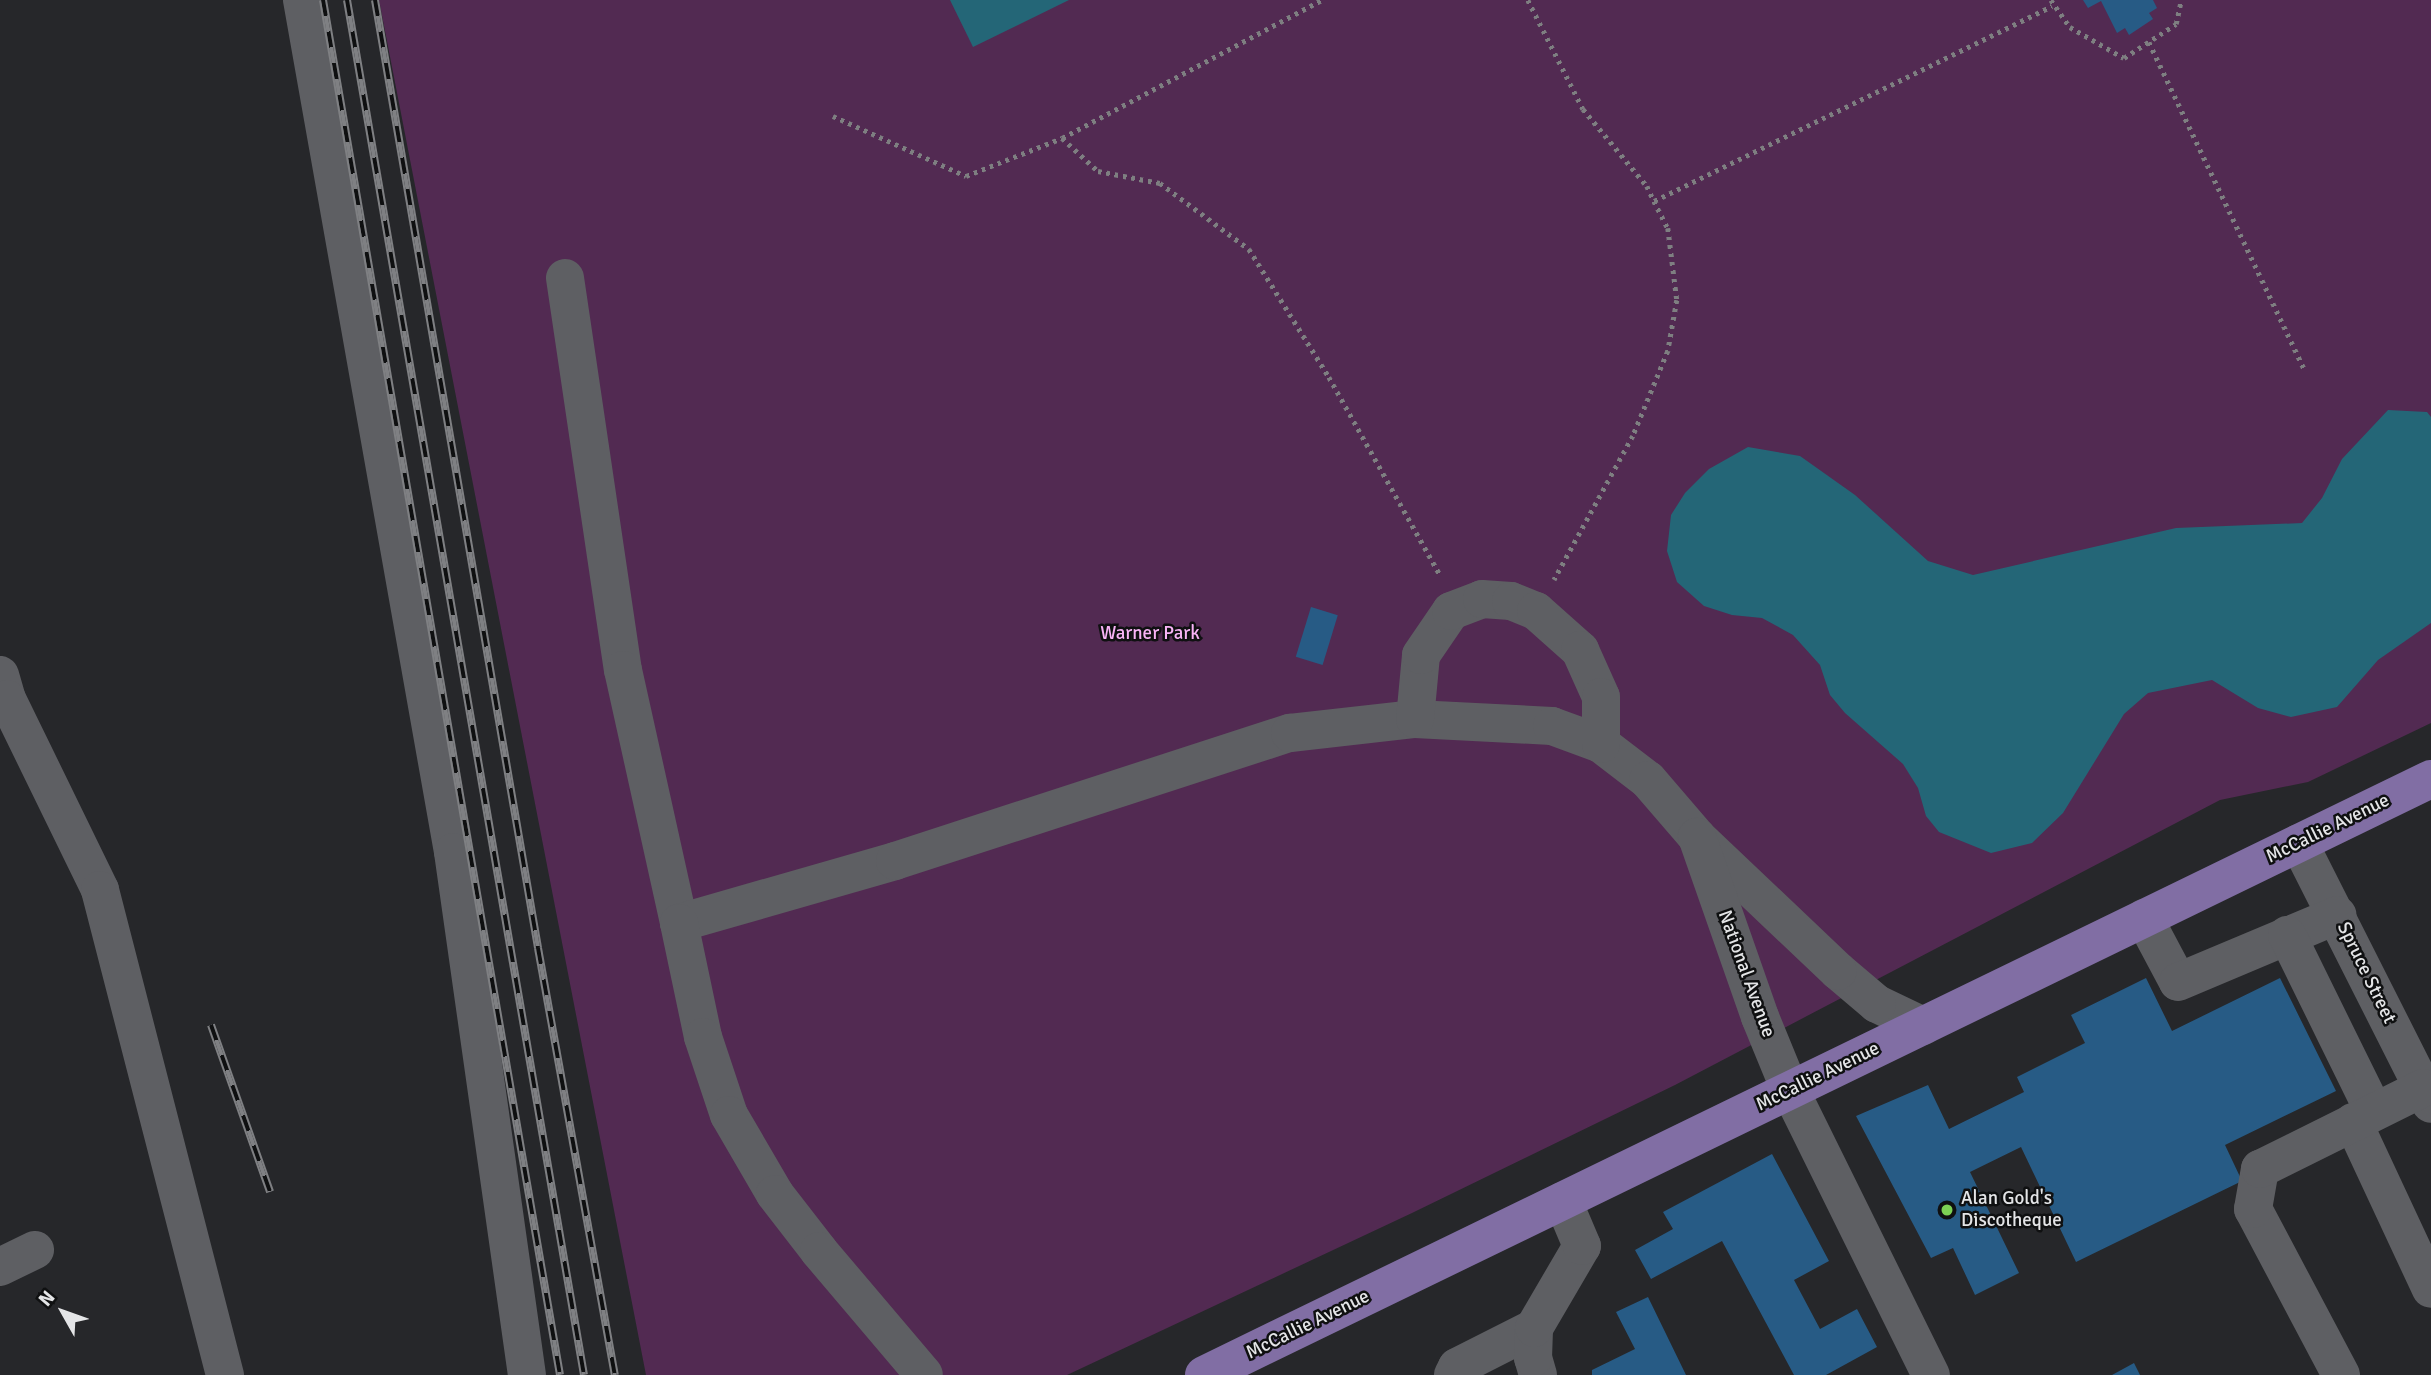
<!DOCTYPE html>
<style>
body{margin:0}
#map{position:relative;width:2431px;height:1375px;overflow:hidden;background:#26272a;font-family:Signika,sans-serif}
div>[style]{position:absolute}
.green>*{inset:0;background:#522a52}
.water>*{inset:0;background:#246677}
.building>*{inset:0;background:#275b85;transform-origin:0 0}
.path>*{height:4.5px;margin-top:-2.25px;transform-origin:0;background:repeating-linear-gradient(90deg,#7e7f81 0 3.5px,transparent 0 8.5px)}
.minor>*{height:38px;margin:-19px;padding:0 19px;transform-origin:19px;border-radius:19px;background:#5e5f63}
.major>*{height:38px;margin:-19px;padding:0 19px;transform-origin:19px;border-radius:19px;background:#816ea4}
.rail>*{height:8px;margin-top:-4px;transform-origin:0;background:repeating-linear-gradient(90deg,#0f1011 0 16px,#7f8083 0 32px);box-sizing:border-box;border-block:2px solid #7f8083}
.dots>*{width:19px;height:19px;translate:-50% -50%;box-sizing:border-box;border:4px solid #0f1011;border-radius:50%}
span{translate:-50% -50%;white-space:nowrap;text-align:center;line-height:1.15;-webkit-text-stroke:5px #0f1011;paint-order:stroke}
.park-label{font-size:19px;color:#f8b3f6}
.street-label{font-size:19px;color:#e4e5e7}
.poi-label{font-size:19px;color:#e4e5e7}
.left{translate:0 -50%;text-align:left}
.north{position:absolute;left:28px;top:1277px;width:70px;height:70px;-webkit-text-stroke:5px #0f1011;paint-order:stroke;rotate:310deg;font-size:19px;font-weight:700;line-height:28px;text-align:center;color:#e4e5e7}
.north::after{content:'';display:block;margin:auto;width:24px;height:32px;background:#e4e5e7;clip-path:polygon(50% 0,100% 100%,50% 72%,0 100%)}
</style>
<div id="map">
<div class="green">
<div style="clip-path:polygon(379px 0,2431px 0,2431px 723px,2308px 782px,2220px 800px,1675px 1085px,1412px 1213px,1067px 1375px,646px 1375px)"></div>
</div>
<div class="water">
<div style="clip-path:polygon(950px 0,1069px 0,973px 47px)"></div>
<div style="clip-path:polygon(2388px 410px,2427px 412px,2431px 417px,2431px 623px,2378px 660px,2337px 707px,2291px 717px,2258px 708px,2212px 680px,2148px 693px,2124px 714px,2063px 813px,2032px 843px,1991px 853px,1939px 832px,1926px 816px,1918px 788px,1903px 764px,1845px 713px,1830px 695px,1820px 665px,1793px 635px,1762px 618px,1732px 615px,1704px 606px,1677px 582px,1667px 551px,1671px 515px,1685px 493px,1709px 469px,1748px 447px,1800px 456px,1855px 495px,1928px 561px,1973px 575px,2176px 528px,2302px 523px,2322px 498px,2342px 459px)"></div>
</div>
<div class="building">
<div style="clip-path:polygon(2083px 0,2153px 0,2157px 8px,2149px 13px,2153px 19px,2129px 35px,2125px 28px,2117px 33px,2101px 1px,2088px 8px)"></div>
<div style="left:1311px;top:607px;width:28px;height:52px;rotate:17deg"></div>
<div style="clip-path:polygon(2146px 978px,2172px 1031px,2280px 978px,2336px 1091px,2225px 1145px,2242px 1181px,2076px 1262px,2021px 1147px,1970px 1172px,2019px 1273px,1975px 1295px,1953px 1248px,1931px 1258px,1856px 1116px,1928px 1085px,1949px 1129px,2024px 1092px,2017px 1077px,2085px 1043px,2071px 1015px)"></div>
<div style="clip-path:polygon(1772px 1154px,1829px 1261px,1794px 1280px,1820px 1329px,1857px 1309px,1877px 1347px,1826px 1375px,1794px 1375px,1722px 1241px,1651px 1279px,1635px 1250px,1673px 1229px,1663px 1212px)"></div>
<div style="clip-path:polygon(1648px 1297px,1686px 1375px,1592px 1375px,1592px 1370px,1635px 1349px,1616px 1312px)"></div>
<div style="clip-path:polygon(2134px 1363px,2140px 1375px,2112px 1375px)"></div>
</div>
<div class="path">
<div style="left:1528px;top:0;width:122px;rotate:63.2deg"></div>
<div style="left:1583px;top:109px;width:100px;rotate:50.3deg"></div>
<div style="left:1647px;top:186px;width:17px;rotate:65deg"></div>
<div style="left:1654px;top:201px;width:30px;rotate:63deg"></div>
<div style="left:1668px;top:228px;width:73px;rotate:82.9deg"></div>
<div style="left:1677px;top:300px;width:52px;rotate:100deg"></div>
<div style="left:1668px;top:351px;width:92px;rotate:112.4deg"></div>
<div style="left:1633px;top:436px;width:164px;rotate:118.7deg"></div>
<div style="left:2051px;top:0;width:33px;rotate:55deg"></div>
<div style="left:2070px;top:27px;width:62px;rotate:29.9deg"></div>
<div style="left:2124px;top:58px;width:62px;rotate:-33.2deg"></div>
<div style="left:2176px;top:24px;width:25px;rotate:-78deg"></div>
<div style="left:2149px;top:42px;width:362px;rotate:64.6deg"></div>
<div style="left:833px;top:116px;width:146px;rotate:24.3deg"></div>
<div style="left:966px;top:176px;width:103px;rotate:-21.6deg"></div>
<div style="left:1062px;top:138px;width:49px;rotate:42.5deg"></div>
<div style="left:1098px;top:171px;width:63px;rotate:11deg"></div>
<div style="left:1160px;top:183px;width:111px;rotate:36.6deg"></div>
<div style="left:1249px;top:249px;width:151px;rotate:58deg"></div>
<div style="left:1329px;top:377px;width:225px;rotate:60.7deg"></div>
<div style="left:1062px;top:138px;width:294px;rotate:-28deg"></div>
<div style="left:1654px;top:201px;width:443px;rotate:-26.1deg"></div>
</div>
<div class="minor">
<div style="left:302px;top:0;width:865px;rotate:79.95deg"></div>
<div style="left:453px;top:852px;width:528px;rotate:81.95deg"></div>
<div style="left:565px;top:278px;width:396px;rotate:81.6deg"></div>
<div style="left:623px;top:670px;width:259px;rotate:77.5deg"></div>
<div style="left:679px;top:923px;width:225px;rotate:-16deg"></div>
<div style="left:895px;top:861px;width:415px;rotate:-18deg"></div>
<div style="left:1290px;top:733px;width:126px;rotate:-6.4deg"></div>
<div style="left:1415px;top:719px;width:137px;rotate:2.9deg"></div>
<div style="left:1552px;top:726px;width:52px;rotate:20.2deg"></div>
<div style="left:1601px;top:744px;width:59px;rotate:37.5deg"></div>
<div style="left:1648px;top:780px;width:75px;rotate:49.3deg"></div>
<div style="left:0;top:675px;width:25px;rotate:74deg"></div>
<div style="left:7px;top:699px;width:212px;rotate:64deg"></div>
<div style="left:100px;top:890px;width:501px;rotate:75.55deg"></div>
<div style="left:1415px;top:719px;width:64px;rotate:-84.6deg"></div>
<div style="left:1421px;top:655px;width:53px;rotate:-55.7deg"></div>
<div style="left:1451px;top:611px;width:33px;rotate:-21deg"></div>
<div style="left:1482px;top:599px;width:29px;rotate:4deg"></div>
<div style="left:1511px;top:601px;width:27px;rotate:22deg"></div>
<div style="left:1536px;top:611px;width:59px;rotate:41.6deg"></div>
<div style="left:1580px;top:650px;width:51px;rotate:65.9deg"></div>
<div style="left:1601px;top:697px;width:47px;rotate:90deg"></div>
<div style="left:2299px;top:843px;width:292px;rotate:63.2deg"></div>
<div style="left:2144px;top:918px;width:72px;rotate:62deg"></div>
<div style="left:2178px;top:982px;width:173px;rotate:-22.8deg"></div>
<div style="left:679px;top:923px;width:116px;rotate:78.1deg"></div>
<div style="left:703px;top:1037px;width:82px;rotate:71.6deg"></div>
<div style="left:729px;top:1115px;width:91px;rotate:59.8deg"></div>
<div style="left:775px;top:1194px;width:72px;rotate:52.3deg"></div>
<div style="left:819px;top:1251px;width:162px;rotate:49.7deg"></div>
<div style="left:2287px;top:935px;width:197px;rotate:63.8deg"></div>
<div style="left:1923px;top:1026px;width:51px;rotate:-154.4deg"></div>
<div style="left:1877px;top:1004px;width:51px;rotate:-139.8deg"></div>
<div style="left:1838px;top:971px;width:195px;rotate:-136.5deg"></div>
<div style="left:1697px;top:837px;width:191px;rotate:70.7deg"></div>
<div style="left:1760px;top:1017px;width:79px;rotate:67.7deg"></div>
<div style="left:1790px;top:1090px;width:318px;rotate:63.7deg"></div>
<div style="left:2353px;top:1122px;width:184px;rotate:65deg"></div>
<div style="left:0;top:1267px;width:39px;rotate:-26deg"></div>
<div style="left:1453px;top:1375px;width:9px;rotate:-63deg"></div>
<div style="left:1457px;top:1367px;width:86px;rotate:-26.9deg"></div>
<div style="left:1538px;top:1375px;width:18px;rotate:-106deg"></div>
<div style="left:1533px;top:1358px;width:30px;rotate:-88deg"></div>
<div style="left:1534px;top:1328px;width:95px;rotate:-59.7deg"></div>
<div style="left:1582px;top:1246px;width:49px;rotate:-112.9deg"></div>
<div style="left:2341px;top:1375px;width:188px;rotate:-117.9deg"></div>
<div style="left:2253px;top:1209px;width:41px;rotate:-80.1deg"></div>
<div style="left:2260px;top:1169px;width:182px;rotate:-26.4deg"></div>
</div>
<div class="major">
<div style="left:1204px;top:1375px;width:1364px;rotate:-25.91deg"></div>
</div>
<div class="rail">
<div style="left:323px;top:0;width:1395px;rotate:80.22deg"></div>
<div style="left:347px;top:0;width:1395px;rotate:80.22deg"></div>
<div style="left:375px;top:0;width:962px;rotate:80.24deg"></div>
<div style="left:538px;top:948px;width:434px;rotate:79.8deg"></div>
<div style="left:211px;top:1025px;width:177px;rotate:70.5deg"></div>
</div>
<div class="dots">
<div style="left:1947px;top:1210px;background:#7cd154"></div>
</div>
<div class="park-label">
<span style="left:1150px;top:634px">Warner Park</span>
</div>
<div class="street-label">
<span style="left:2328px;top:829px;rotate:-26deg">McCallie Avenue</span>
<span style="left:2366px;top:973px;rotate:64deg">Spruce Street</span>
<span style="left:1746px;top:974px;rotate:70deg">National Avenue</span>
<span style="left:1818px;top:1077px;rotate:-26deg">McCallie Avenue</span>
<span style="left:1308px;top:1325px;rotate:-26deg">McCallie Avenue</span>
</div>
<div class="poi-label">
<span class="left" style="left:1961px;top:1210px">Alan Gold's<br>Discotheque</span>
</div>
<div class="north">N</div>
</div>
